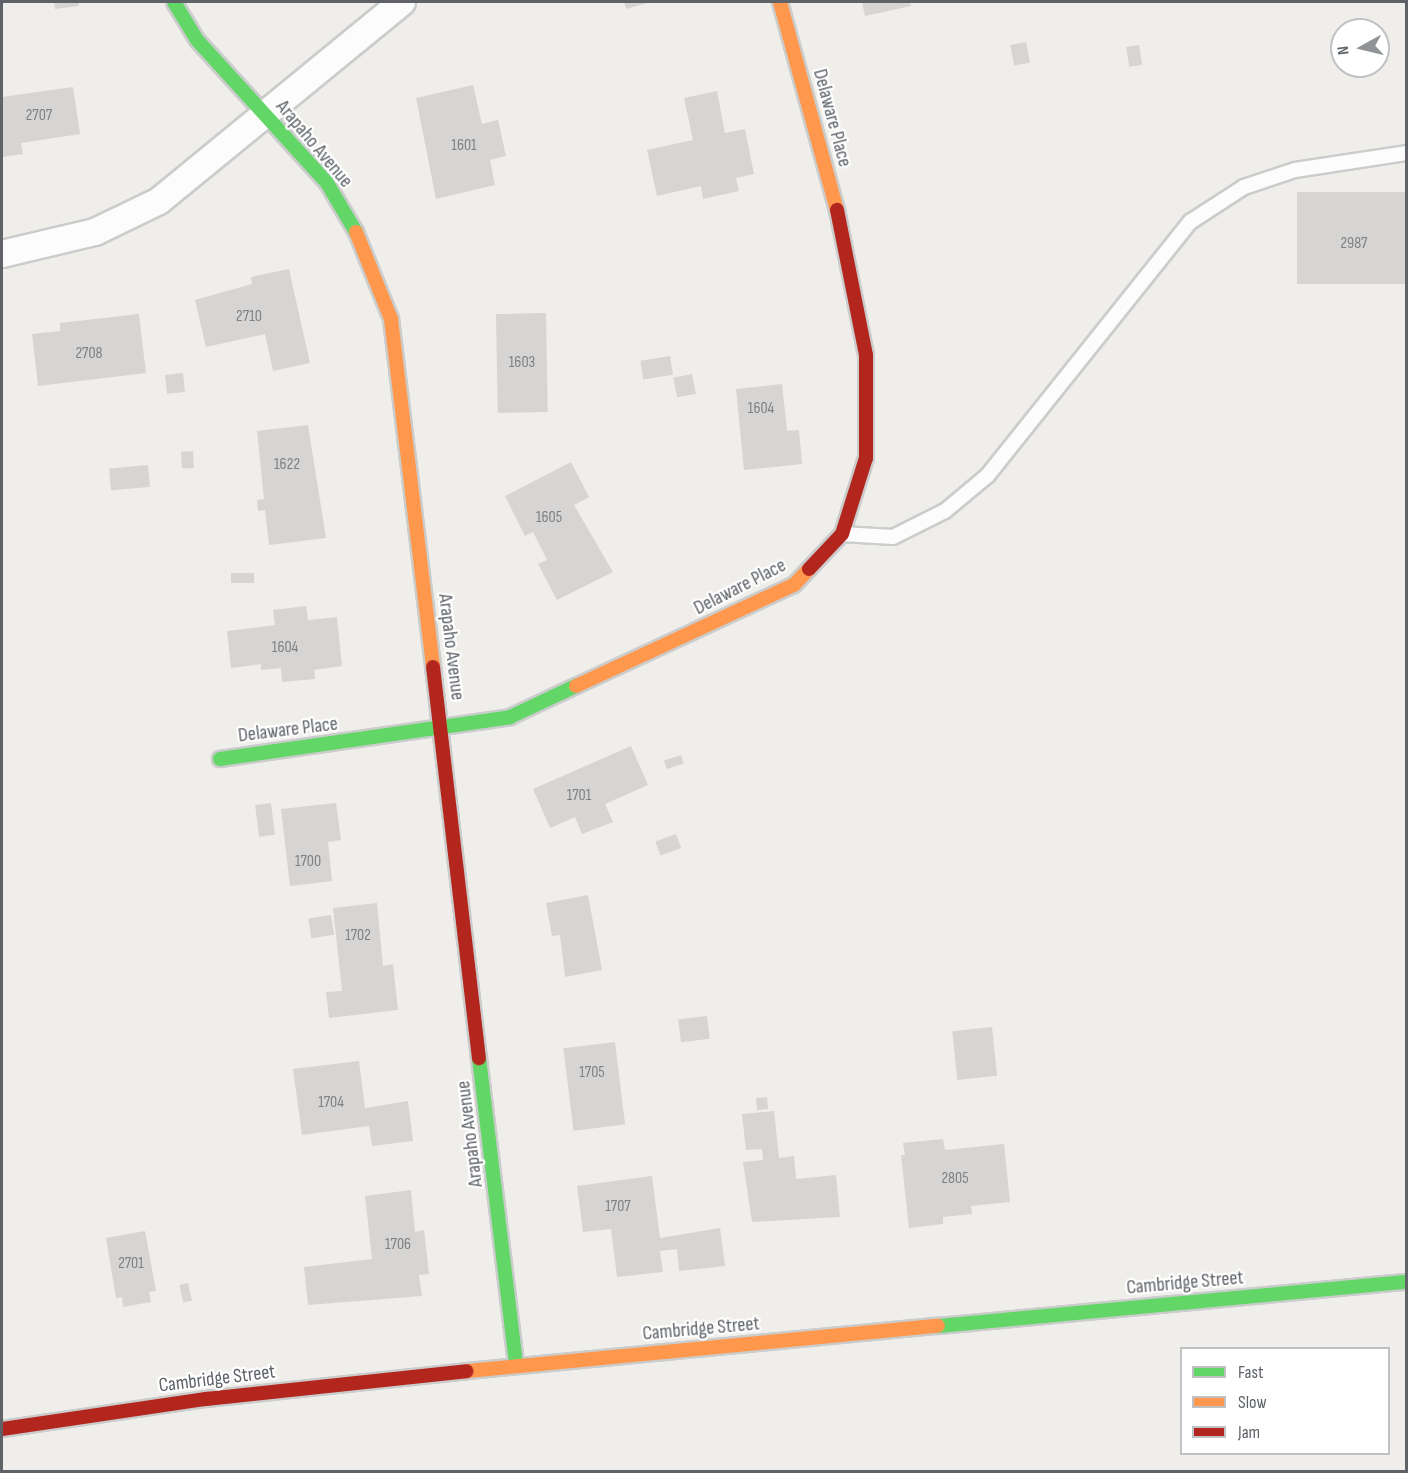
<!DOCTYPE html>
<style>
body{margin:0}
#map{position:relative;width:1408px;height:1473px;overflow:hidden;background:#efeeea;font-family:"Sofia Sans Condensed",sans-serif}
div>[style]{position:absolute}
.building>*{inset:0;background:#d6d5d3;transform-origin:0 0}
.roads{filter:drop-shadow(2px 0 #cbcccc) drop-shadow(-2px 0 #cbcccc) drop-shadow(0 2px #cbcccc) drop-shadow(0 -2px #cbcccc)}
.lane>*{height:14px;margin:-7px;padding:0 7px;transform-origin:7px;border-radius:7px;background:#fdfcfc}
.street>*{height:26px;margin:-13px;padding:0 13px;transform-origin:13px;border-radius:13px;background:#fdfcfc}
.fast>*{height:14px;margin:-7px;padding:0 7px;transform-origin:7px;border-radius:7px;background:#63d668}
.slow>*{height:14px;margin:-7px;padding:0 7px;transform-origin:7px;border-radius:7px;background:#ff974d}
.jam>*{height:14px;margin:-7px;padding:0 7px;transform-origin:7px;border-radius:7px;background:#b3261e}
span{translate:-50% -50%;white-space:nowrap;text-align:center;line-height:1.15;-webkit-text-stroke:4.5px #fff;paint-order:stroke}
.number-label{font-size:16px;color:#7e8184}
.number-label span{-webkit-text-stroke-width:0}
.street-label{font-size:20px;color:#5f6368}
.frame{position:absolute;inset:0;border:3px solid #5f6368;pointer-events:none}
.legend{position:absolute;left:1180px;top:1347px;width:210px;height:108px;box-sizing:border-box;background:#fff;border:2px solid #bfc1c3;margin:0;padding:8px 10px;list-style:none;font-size:18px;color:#5f6368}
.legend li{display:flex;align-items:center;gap:12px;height:30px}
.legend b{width:30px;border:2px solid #bfc1c3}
.north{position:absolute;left:1330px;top:18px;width:60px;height:60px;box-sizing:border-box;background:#fff;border:2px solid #bfc1c3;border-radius:50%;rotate:262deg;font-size:16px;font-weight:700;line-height:24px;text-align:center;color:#5f6368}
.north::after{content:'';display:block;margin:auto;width:21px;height:27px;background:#919496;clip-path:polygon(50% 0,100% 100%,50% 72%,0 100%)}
</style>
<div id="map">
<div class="building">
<div style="clip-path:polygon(54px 2px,78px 2px,79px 6px,55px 9px)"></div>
<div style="clip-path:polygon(624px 2px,651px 2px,626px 9px)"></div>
<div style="clip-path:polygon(862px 2px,910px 2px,911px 6px,865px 16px)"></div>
<div style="left:1026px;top:42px;width:21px;height:16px;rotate:79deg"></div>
<div style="left:1139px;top:45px;width:20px;height:13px;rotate:81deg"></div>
<div style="clip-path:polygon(473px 85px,482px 124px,498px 120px,506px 156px,490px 160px,495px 185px,436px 199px,416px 98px)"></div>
<div style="clip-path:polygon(73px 87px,80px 134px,21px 143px,23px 154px,2px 157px,2px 97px)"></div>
<div style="clip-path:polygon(717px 91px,725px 133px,745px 129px,754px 174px,736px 178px,739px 191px,703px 199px,701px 186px,657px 196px,647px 150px,693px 140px,684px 98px)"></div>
<div style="left:1406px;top:192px;width:92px;height:109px;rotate:90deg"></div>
<div style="clip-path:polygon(289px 269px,310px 363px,273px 371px,265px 334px,206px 347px,195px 300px,252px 284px,251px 277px)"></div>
<div style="left:546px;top:313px;width:99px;height:50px;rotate:89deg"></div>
<div style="clip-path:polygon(139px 314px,146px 373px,38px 386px,32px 334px,60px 331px,60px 323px)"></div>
<div style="left:670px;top:356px;width:19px;height:30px;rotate:81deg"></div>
<div style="left:183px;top:373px;width:19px;height:18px;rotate:84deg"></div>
<div style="left:692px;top:374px;width:20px;height:19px;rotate:79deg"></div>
<div style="clip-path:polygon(782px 384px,787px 431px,799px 430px,802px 464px,744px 470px,736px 389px)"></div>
<div style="clip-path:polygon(308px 425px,326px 538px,269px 545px,265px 510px,258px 511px,257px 500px,264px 499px,257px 431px)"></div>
<div style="left:193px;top:451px;width:17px;height:12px;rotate:87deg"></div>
<div style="clip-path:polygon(571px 462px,589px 497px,574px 505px,613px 572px,557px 600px,538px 564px,547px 560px,533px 532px,525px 536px,505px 496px)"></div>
<div style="left:148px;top:465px;width:22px;height:39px;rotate:85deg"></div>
<div style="left:254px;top:573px;width:10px;height:23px;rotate:90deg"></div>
<div style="clip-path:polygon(306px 606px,308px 620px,337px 617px,342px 666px,314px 670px,315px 679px,282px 682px,281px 668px,261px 670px,261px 664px,231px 668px,227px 631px,275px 625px,273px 610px)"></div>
<div style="clip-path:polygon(631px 746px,648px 785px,605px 804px,613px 822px,582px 834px,575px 817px,550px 828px,533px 789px)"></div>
<div style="left:681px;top:755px;width:9px;height:18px;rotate:72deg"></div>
<div style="left:271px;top:803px;width:32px;height:16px;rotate:83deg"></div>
<div style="clip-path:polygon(336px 803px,341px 840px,328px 842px,332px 881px,290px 886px,281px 809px)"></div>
<div style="left:676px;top:834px;width:15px;height:22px;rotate:70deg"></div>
<div style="clip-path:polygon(588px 895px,602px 970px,565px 977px,560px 935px,552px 936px,546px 903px)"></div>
<div style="clip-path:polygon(377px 903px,383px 966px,393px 964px,398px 1010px,329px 1018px,326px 992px,342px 991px,333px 908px)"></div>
<div style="left:331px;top:915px;width:20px;height:23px;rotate:81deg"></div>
<div style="left:707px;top:1016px;width:23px;height:29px;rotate:83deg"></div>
<div style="left:992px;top:1027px;width:49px;height:40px;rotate:84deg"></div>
<div style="left:615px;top:1042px;width:83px;height:52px;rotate:83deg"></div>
<div style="clip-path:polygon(359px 1061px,365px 1108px,408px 1101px,413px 1141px,372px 1146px,369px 1126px,302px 1135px,293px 1069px)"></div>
<div style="left:767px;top:1097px;width:12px;height:11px;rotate:85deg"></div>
<div style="clip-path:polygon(774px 1111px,779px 1158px,794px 1156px,796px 1179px,836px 1175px,840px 1217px,752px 1222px,743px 1162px,763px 1160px,762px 1149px,746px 1150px,742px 1114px)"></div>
<div style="clip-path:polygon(943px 1139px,945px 1150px,1004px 1144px,1010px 1202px,971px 1206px,972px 1214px,943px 1217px,943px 1224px,909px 1228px,901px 1155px,905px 1155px,903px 1143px)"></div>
<div style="clip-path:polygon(652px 1176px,660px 1238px,720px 1228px,725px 1266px,679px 1271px,677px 1249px,660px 1251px,663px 1272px,617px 1277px,611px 1229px,583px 1232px,577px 1186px)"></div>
<div style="clip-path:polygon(411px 1190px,415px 1232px,424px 1230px,429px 1274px,419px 1275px,422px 1296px,308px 1305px,304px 1267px,372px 1259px,365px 1196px)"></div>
<div style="clip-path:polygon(145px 1231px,156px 1291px,149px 1292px,151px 1302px,123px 1307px,122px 1297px,116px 1298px,106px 1238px)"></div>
<div style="left:188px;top:1283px;width:18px;height:9px;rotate:77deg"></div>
</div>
<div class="roads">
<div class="lane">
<div style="left:842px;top:534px;width:51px;rotate:3.4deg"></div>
<div style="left:893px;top:537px;width:58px;rotate:-26.6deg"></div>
<div style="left:945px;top:511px;width:56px;rotate:-39.9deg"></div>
<div style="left:988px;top:475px;width:324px;rotate:-51.4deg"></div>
<div style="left:1190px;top:222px;width:64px;rotate:-32.9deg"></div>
<div style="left:1244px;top:187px;width:54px;rotate:-18.4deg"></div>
<div style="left:1295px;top:170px;width:112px;rotate:-8.7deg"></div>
</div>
<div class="street">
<div style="left:2px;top:254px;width:96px;rotate:-13.3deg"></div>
<div style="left:95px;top:232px;width:71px;rotate:-25.8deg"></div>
<div style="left:159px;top:201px;width:314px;rotate:-39.3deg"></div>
</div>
<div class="fast">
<div style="left:174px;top:2px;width:44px;rotate:58.8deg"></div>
<div style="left:197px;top:40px;width:193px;rotate:47.7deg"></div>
<div style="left:327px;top:183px;width:57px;rotate:59.4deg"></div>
<div style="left:220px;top:759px;width:293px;rotate:-8.2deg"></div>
<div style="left:510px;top:717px;width:73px;rotate:-25.2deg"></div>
<div style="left:479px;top:1058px;width:310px;rotate:83.1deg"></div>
<div style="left:938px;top:1326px;width:470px;rotate:-5.4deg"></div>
</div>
<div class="slow">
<div style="left:780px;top:2px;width:216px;rotate:74.7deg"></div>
<div style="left:356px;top:232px;width:94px;rotate:68.1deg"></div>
<div style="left:391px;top:319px;width:351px;rotate:83.1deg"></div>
<div style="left:576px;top:686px;width:240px;rotate:-24.9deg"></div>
<div style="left:794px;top:585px;width:22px;rotate:-47deg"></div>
<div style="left:467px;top:1371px;width:473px;rotate:-5.5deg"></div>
</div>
<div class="jam">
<div style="left:809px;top:569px;width:48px;rotate:-46.7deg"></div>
<div style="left:842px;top:534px;width:80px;rotate:-72.5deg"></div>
<div style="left:866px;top:458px;width:103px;rotate:-90deg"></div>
<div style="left:866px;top:355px;width:148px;rotate:-101.3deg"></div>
<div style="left:433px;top:667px;width:394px;rotate:83.3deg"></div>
<div style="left:2px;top:1429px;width:206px;rotate:-8.4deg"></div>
<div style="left:206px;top:1399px;width:262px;rotate:-6.1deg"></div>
</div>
</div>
<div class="number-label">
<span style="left:39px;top:116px">2707</span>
<span style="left:464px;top:146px">1601</span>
<span style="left:1354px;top:244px">2987</span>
<span style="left:249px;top:317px">2710</span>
<span style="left:89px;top:354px">2708</span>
<span style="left:522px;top:363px">1603</span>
<span style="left:761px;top:409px">1604</span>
<span style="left:287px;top:465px">1622</span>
<span style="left:549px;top:518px">1605</span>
<span style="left:285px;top:648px">1604</span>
<span style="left:579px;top:796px">1701</span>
<span style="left:308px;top:862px">1700</span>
<span style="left:358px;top:936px">1702</span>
<span style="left:592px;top:1073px">1705</span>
<span style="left:331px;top:1103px">1704</span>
<span style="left:955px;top:1179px">2805</span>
<span style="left:618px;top:1207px">1707</span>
<span style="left:398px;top:1245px">1706</span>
<span style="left:131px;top:1264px">2701</span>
</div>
<div class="street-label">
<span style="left:832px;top:118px;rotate:75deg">Delaware Place</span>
<span style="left:314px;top:144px;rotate:50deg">Arapaho Avenue</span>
<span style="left:740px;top:587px;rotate:-27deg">Delaware Place</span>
<span style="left:451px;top:647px;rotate:83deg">Arapaho Avenue</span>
<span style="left:288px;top:730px;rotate:-7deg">Delaware Place</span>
<span style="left:470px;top:1134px;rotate:-97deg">Arapaho Avenue</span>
<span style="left:1185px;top:1283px;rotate:-5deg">Cambridge Street</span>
<span style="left:701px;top:1329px;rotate:-5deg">Cambridge Street</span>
<span style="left:217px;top:1379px;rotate:-7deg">Cambridge Street</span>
</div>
<div class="frame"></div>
<ul class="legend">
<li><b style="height:8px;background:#63d668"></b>Fast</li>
<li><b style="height:8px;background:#ff974d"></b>Slow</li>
<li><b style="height:8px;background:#b3261e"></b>Jam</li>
</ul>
<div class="north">N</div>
</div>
